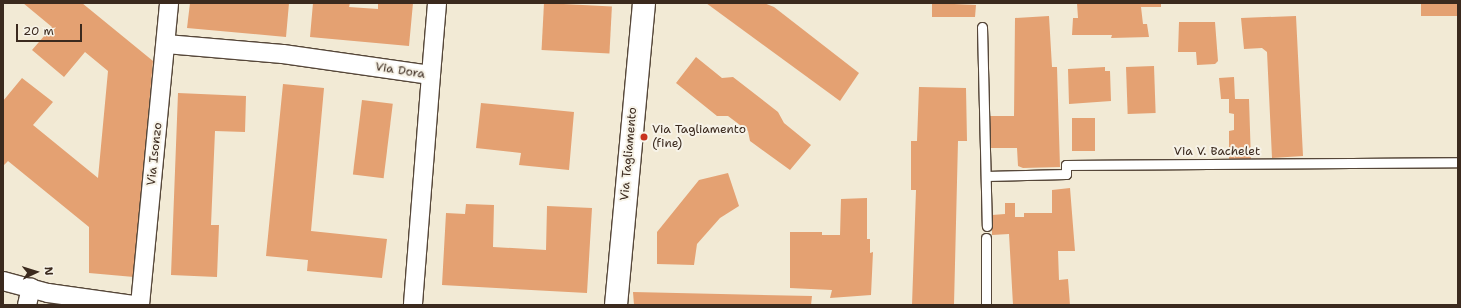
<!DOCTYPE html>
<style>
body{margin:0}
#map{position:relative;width:1461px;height:308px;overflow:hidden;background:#f2ead5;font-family:"Shantell Sans",sans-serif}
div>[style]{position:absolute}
.building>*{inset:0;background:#e4a172;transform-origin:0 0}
.roads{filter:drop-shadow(1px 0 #564739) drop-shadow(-1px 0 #564739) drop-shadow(0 1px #564739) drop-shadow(0 -1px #564739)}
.lane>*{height:9px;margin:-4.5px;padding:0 4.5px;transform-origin:4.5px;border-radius:4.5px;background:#fff}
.street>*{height:18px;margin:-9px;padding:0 9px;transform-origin:9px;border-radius:9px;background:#fff}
.secondary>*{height:22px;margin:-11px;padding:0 11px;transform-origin:11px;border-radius:11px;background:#fff}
.dots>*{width:11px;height:11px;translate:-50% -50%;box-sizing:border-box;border:2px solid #f7f3e8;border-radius:50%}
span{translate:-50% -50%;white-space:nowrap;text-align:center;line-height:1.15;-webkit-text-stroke:4px #f7f3e8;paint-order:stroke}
.street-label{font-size:12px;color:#3b2a1e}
.poi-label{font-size:12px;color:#3b2a1e}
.left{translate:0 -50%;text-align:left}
.frame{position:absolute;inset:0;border:4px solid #3b2a1e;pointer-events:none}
.north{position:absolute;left:16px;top:252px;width:40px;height:40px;-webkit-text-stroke:3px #f7f3e8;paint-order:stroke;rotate:86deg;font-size:11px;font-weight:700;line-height:16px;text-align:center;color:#3b2a1e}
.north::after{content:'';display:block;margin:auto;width:14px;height:18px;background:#3b2a1e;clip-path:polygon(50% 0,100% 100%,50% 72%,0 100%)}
.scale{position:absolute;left:16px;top:24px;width:66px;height:18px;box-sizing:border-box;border:2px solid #3b2a1e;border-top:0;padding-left:5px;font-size:12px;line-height:14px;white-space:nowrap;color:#3b2a1e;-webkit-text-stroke:3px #f7f3e8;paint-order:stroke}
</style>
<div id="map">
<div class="building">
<div style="clip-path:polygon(23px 3px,82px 3px,153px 61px,134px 277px,89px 273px,89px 227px,8px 161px,3px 166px,3px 101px,22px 78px,53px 102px,33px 125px,98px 178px,108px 71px,85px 52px,64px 77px,32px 50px,52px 27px)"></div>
<div style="clip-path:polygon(190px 3px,289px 3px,286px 37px,187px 28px)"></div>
<div style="clip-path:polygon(313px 3px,350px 3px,349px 7px,378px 9px,378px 3px,413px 3px,409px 46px,310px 37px)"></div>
<div style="left:544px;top:3px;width:68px;height:47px;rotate:3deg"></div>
<div style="clip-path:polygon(706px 3px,764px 3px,774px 7px,859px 73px,840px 101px)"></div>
<div style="clip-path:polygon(932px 3px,976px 5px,975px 17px,932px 17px)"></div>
<div style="clip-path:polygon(1077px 3px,1161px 3px,1161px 7px,1141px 7px,1143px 24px,1147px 24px,1149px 37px,1111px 38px,1112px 35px,1072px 35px,1073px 18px,1078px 18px)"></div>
<div style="left:1421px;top:3px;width:37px;height:13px"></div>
<div style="clip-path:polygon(1049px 16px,1052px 67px,1057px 67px,1060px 167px,1023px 168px,1018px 166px,1017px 148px,990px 148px,990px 116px,1014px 116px,1015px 18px)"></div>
<div style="clip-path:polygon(1296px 16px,1303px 156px,1272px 158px,1267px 52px,1262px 48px,1244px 49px,1241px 18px)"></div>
<div style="clip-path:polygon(1179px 22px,1215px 22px,1218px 61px,1215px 64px,1197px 65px,1196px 52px,1178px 52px)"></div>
<div style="clip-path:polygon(696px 57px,722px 78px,733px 77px,778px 112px,784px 123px,811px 145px,790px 170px,750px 141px,748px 131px,728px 116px,717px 116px,676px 83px)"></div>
<div style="left:1154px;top:66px;width:47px;height:28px;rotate:88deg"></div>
<div style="clip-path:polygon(1105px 67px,1105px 71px,1110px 71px,1111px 101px,1069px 104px,1068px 69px)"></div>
<div style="clip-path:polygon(1234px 77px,1235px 99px,1249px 99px,1251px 161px,1229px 161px,1229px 131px,1234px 130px,1234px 114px,1229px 113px,1229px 99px,1221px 99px,1219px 78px)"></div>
<div style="clip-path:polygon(283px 84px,324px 88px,311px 231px,387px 239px,382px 278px,307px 271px,308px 260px,266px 256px)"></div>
<div style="clip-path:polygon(919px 87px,966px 88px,967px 141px,958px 141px,954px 305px,912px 305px,916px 190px,911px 190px,911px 141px,917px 141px)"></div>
<div style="clip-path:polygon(178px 93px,246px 96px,245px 132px,215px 131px,211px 225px,219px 225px,217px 277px,171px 275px)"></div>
<div style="left:362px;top:100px;width:31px;height:75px;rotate:7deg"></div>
<div style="clip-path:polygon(481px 103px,574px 112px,569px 170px,519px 165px,521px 153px,476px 148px)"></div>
<div style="left:1072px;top:118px;width:23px;height:33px"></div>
<div style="clip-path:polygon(728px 173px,739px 206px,720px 218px,697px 244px,694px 265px,657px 264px,657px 232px,699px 180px)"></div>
<div style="clip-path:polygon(1070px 188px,1075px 251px,1058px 251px,1059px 280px,1068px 279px,1070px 305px,1013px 305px,1009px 234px,992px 235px,992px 215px,1005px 214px,1005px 203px,1015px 203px,1015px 217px,1024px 217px,1024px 213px,1052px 213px,1052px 190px)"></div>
<div style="clip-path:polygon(867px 198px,867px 239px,870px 239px,870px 253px,873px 252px,871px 295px,830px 298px,832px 290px,790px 288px,790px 232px,822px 232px,822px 235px,840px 235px,841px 199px)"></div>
<div style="clip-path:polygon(466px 204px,494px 205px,493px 247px,546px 250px,547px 206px,592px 208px,587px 293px,442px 285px,446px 213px,465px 214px)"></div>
<div style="clip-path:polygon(633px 292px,812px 296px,811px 305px,634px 305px)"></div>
</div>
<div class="roads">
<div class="lane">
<div style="left:982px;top:27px;width:199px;rotate:88.6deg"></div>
<div style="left:986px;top:176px;width:80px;rotate:-1.4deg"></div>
<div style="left:1066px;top:174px;width:9px;rotate:-90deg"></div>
<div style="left:1066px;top:165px;width:392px;rotate:-0.4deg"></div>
<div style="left:986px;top:305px;width:67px;rotate:-90deg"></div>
</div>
<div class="street">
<div style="left:166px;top:44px;width:117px;rotate:4.9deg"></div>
<div style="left:283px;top:54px;width:149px;rotate:8.1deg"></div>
<div style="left:431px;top:75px;width:231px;rotate:94.5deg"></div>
<div style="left:431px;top:75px;width:72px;rotate:-85.2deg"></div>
<div style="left:3px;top:281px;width:47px;rotate:14.9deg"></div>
<div style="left:48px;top:293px;width:88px;rotate:7.9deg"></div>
<div style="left:27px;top:305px;width:18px;rotate:-77deg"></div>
<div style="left:140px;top:305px;width:303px;rotate:-84.5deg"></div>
</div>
<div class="secondary">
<div style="left:616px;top:305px;width:303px;rotate:-84.7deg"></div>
</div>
</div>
<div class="dots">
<div style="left:644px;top:137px;background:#c8321e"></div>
</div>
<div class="street-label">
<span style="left:400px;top:71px;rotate:9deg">Via Dora</span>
<span style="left:1217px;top:152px">Via V. Bachelet</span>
<span style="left:155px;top:154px;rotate:-84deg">Via Isonzo</span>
<span style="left:629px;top:154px;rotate:-85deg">Via Tagliamento</span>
</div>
<div class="poi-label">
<span class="left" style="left:652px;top:137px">Via Tagliamento<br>(fine)</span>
</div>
<div class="frame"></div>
<div class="north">N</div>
<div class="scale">20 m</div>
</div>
